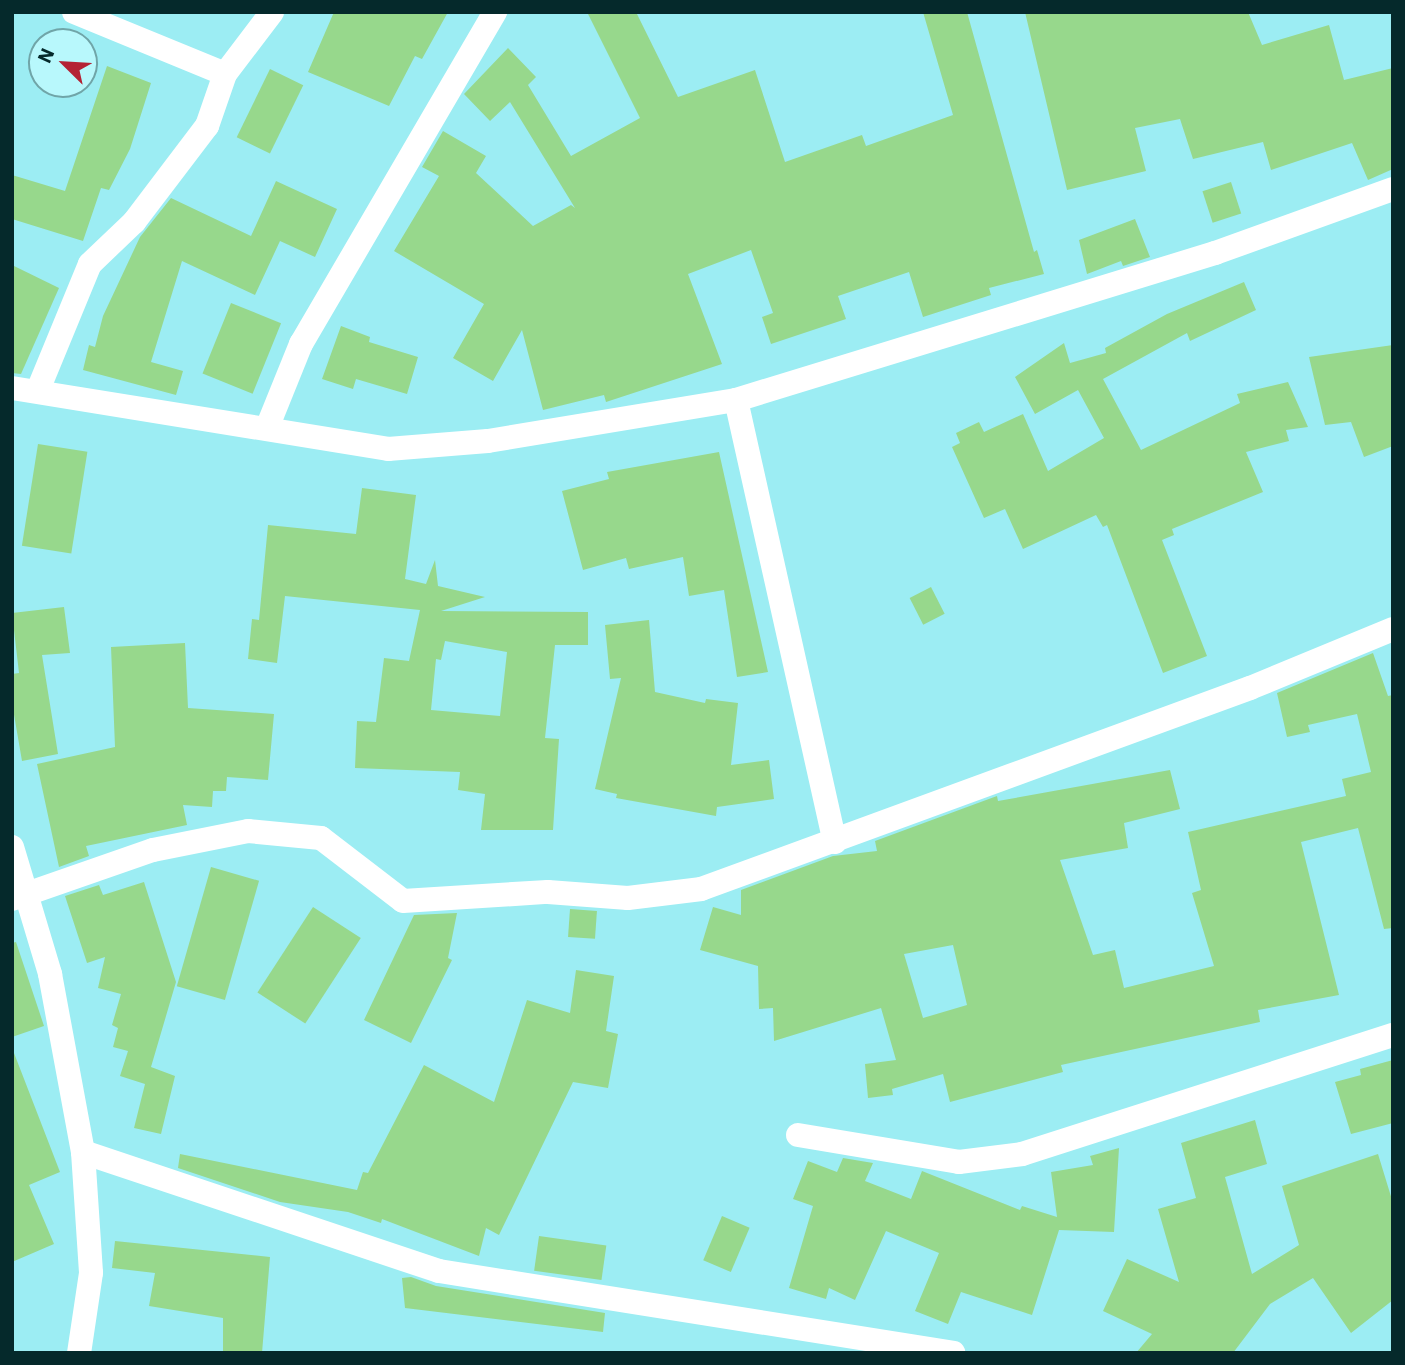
<!DOCTYPE html>
<style>
body{margin:0}
#map{position:relative;width:1405px;height:1365px;overflow:hidden;background:#9cedf3;font-family:"IBM Plex Sans",sans-serif}
div>[style]{position:absolute}
.building>*{inset:0;background:#97d88c;transform-origin:0 0}
.minor>*{height:24px;margin:-12px;padding:0 12px;transform-origin:12px;border-radius:12px;background:#fff}
span{translate:-50% -50%;white-space:nowrap;text-align:center;line-height:1.15;-webkit-text-stroke:5px #b8f8fc;paint-order:stroke}
.frame{position:absolute;inset:0;border:14px solid #05292b;pointer-events:none}
.north{position:absolute;left:28px;top:28px;width:70px;height:70px;box-sizing:border-box;background:#b8f8fc;border:2px solid #70a5a8;border-radius:50%;rotate:294deg;font-size:19px;font-weight:700;line-height:28px;text-align:center;color:#05292b}
.north::after{content:'';display:block;margin:auto;width:24px;height:32px;background:#b42234;clip-path:polygon(50% 0,100% 100%,50% 72%,0 100%)}
</style>
<div id="map">
<div class="building">
<div style="clip-path:polygon(334px 12px,448px 12px,422px 59px,415px 56px,389px 106px,308px 72px)"></div>
<div style="clip-path:polygon(587px 12px,636px 12px,678px 97px,755px 70px,785px 162px,862px 135px,866px 146px,953px 115px,923px 12px,967px 12px,1034px 252px,1037px 250px,1044px 274px,989px 288px,991px 295px,923px 317px,909px 272px,838px 296px,846px 319px,771px 344px,762px 317px,773px 313px,751px 250px,688px 274px,722px 364px,606px 402px,604px 395px,543px 410px,522px 330px,493px 381px,453px 358px,484px 304px,394px 251px,439px 176px,422px 167px,443px 131px,486px 156px,476px 173px,533px 226px,571px 205px,575px 208px,510px 102px,490px 121px,464px 94px,508px 48px,536px 77px,528px 85px,571px 156px,640px 118px)"></div>
<div style="clip-path:polygon(1025px 12px,1248px 12px,1262px 45px,1329px 25px,1344px 80px,1393px 68px,1393px 169px,1368px 180px,1352px 143px,1271px 170px,1263px 142px,1193px 159px,1180px 119px,1135px 128px,1146px 171px,1067px 190px)"></div>
<div style="clip-path:polygon(107px 66px,151px 83px,130px 149px,109px 190px,101px 188px,83px 241px,12px 219px,12px 175px,65px 191px)"></div>
<div style="left:270px;top:69px;width:37px;height:76px;rotate:26deg"></div>
<div style="clip-path:polygon(276px 181px,337px 209px,315px 257px,280px 241px,255px 295px,182px 261px,151px 362px,183px 371px,176px 395px,83px 370px,89px 345px,95px 347px,103px 316px,140px 237px,171px 198px,251px 236px)"></div>
<div style="left:1231px;top:182px;width:33px;height:30px;rotate:72deg"></div>
<div style="clip-path:polygon(1135px 219px,1150px 257px,1123px 266px,1121px 261px,1087px 274px,1079px 240px)"></div>
<div style="clip-path:polygon(12px 265px,59px 288px,21px 374px,12px 373px)"></div>
<div style="clip-path:polygon(1244px 282px,1256px 310px,1190px 341px,1187px 333px,1103px 379px,1141px 450px,1240px 403px,1237px 394px,1288px 382px,1308px 427px,1286px 430px,1289px 441px,1246px 452px,1263px 492px,1172px 529px,1174px 535px,1162px 540px,1207px 656px,1163px 673px,1107px 525px,1103px 527px,1096px 515px,1023px 549px,1005px 509px,984px 518px,952px 447px,960px 443px,956px 433px,979px 422px,984px 432px,1023px 414px,1048px 471px,1104px 438px,1078px 390px,1035px 414px,1015px 377px,1064px 343px,1070px 363px,1106px 353px,1105px 348px,1167px 314px)"></div>
<div style="left:231px;top:303px;width:54px;height:76px;rotate:22deg"></div>
<div style="clip-path:polygon(341px 326px,370px 337px,369px 342px,418px 357px,407px 394px,356px 379px,353px 389px,322px 379px)"></div>
<div style="clip-path:polygon(1393px 345px,1393px 446px,1364px 457px,1351px 422px,1325px 425px,1309px 357px)"></div>
<div style="left:38px;top:444px;width:50px;height:103px;rotate:9deg"></div>
<div style="clip-path:polygon(719px 452px,768px 672px,737px 677px,724px 590px,689px 596px,683px 557px,629px 569px,626px 558px,583px 570px,562px 491px,609px 479px,607px 472px)"></div>
<div style="clip-path:polygon(evenodd,362px 488px,416px 495px,405px 579px,426px 584px,435px 560px,438px 586px,485px 597px,441px 611px,588px 612px,588px 645px,555px 645px,545px 738px,559px 739px,553px 830px,481px 830px,485px 794px,458px 790px,460px 772px,355px 768px,357px 721px,376px 722px,384px 658px,409px 661px,420px 610px,285px 596px,277px 663px,248px 659px,252px 619px,259px 620px,268px 525px,356px 534px,362px 488px,445px 641px,507px 652px,500px 716px,431px 710px,436px 659px,441px 660px,445px 641px)"></div>
<div style="left:931px;top:587px;width:30px;height:24px;rotate:63deg"></div>
<div style="clip-path:polygon(64px 607px,70px 653px,42px 655px,58px 754px,22px 761px,12px 703px,12px 674px,19px 673px,12px 613px)"></div>
<div style="clip-path:polygon(649px 620px,655px 692px,705px 703px,706px 699px,738px 703px,731px 765px,769px 760px,774px 799px,717px 807px,716px 816px,616px 798px,617px 794px,595px 789px,621px 678px,610px 679px,605px 625px)"></div>
<div style="clip-path:polygon(185px 643px,188px 708px,274px 714px,268px 780px,227px 777px,226px 791px,213px 791px,212px 807px,183px 805px,187px 825px,86px 846px,89px 856px,59px 867px,37px 764px,115px 747px,111px 647px)"></div>
<div style="clip-path:polygon(evenodd,1373px 653px,1388px 696px,1393px 695px,1393px 928px,1384px 929px,1358px 828px,1301px 842px,1339px 995px,1258px 1010px,1260px 1022px,1061px 1065px,1063px 1072px,950px 1102px,943px 1074px,892px 1089px,893px 1095px,868px 1098px,865px 1064px,896px 1060px,881px 1008px,774px 1041px,773px 1008px,759px 1009px,758px 966px,700px 950px,713px 907px,741px 915px,741px 890px,833px 856px,877px 851px,875px 841px,997px 796px,998px 801px,1170px 770px,1180px 809px,1124px 823px,1128px 848px,1060px 860px,1093px 955px,1115px 950px,1124px 988px,1214px 966px,1192px 893px,1201px 890px,1188px 832px,1346px 796px,1342px 779px,1371px 772px,1357px 714px,1308px 725px,1310px 732px,1287px 737px,1277px 693px,1373px 653px,953px 945px,967px 1005px,923px 1018px,904px 954px,953px 945px)"></div>
<div style="left:211px;top:867px;width:50px;height:124px;rotate:16deg"></div>
<div style="clip-path:polygon(144px 882px,176px 982px,151px 1067px,175px 1076px,161px 1134px,134px 1128px,145px 1084px,120px 1076px,128px 1051px,113px 1047px,118px 1028px,112px 1025px,121px 994px,98px 988px,105px 957px,87px 963px,65px 896px,99px 885px,103px 895px)"></div>
<div style="left:313px;top:907px;width:57px;height:102px;rotate:33deg"></div>
<div style="left:570px;top:909px;width:27px;height:28px;rotate:4deg"></div>
<div style="clip-path:polygon(457px 913px,448px 958px,452px 960px,411px 1043px,364px 1020px,414px 915px)"></div>
<div style="clip-path:polygon(16px 942px,44px 1026px,12px 1037px,12px 943px)"></div>
<div style="clip-path:polygon(576px 970px,614px 976px,606px 1031px,618px 1034px,608px 1088px,573px 1082px,499px 1235px,486px 1228px,479px 1256px,382px 1219px,381px 1223px,348px 1212px,280px 1202px,178px 1168px,180px 1154px,357px 1190px,363px 1172px,368px 1173px,424px 1065px,494px 1102px,527px 1000px,570px 1013px)"></div>
<div style="clip-path:polygon(14px 1053px,60px 1172px,29px 1185px,54px 1244px,12px 1262px)"></div>
<div style="clip-path:polygon(1393px 1060px,1393px 1123px,1351px 1134px,1335px 1082px,1361px 1075px,1360px 1069px)"></div>
<div style="clip-path:polygon(1255px 1120px,1267px 1164px,1225px 1177px,1252px 1274px,1299px 1245px,1282px 1186px,1378px 1154px,1393px 1203px,1393px 1300px,1351px 1333px,1313px 1278px,1270px 1304px,1233px 1353px,1136px 1353px,1152px 1334px,1103px 1311px,1127px 1259px,1179px 1282px,1158px 1209px,1196px 1198px,1181px 1143px)"></div>
<div style="clip-path:polygon(1119px 1148px,1114px 1232px,1059px 1230px,1032px 1315px,961px 1292px,948px 1324px,915px 1311px,939px 1253px,886px 1231px,855px 1300px,829px 1288px,826px 1299px,789px 1288px,813px 1206px,793px 1199px,808px 1161px,837px 1172px,843px 1158px,873px 1163px,865px 1181px,911px 1199px,922px 1171px,1020px 1210px,1022px 1206px,1057px 1217px,1051px 1172px,1093px 1165px,1090px 1156px)"></div>
<div style="left:722px;top:1216px;width:30px;height:48px;rotate:23deg"></div>
<div style="left:539px;top:1236px;width:68px;height:35px;rotate:8deg"></div>
<div style="clip-path:polygon(115px 1241px,270px 1257px,262px 1353px,223px 1353px,223px 1318px,149px 1306px,155px 1273px,112px 1268px)"></div>
<div style="clip-path:polygon(411px 1277px,436px 1286px,605px 1313px,603px 1332px,405px 1308px,402px 1278px)"></div>
</div>
<div class="minor">
<div style="left:74px;top:12px;width:163px;rotate:22.3deg"></div>
<div style="left:12px;top:388px;width:381px;rotate:9.2deg"></div>
<div style="left:388px;top:449px;width:100px;rotate:-4.6deg"></div>
<div style="left:488px;top:441px;width:251px;rotate:-9.4deg"></div>
<div style="left:736px;top:400px;width:501px;rotate:-17.06deg"></div>
<div style="left:1215px;top:253px;width:189px;rotate:-19.8deg"></div>
<div style="left:38px;top:390px;width:136px;rotate:-67.6deg"></div>
<div style="left:90px;top:264px;width:61px;rotate:-43.7deg"></div>
<div style="left:134px;top:222px;width:121px;rotate:-52.8deg"></div>
<div style="left:207px;top:126px;width:55px;rotate:-70.9deg"></div>
<div style="left:225px;top:74px;width:78px;rotate:-52.8deg"></div>
<div style="left:736px;top:400px;width:453px;rotate:77.4deg"></div>
<div style="left:267px;top:428px;width:91px;rotate:-68deg"></div>
<div style="left:301px;top:344px;width:385px;rotate:-59.7deg"></div>
<div style="left:12px;top:847px;width:133px;rotate:73.3deg"></div>
<div style="left:50px;top:974px;width:181px;rotate:79.5deg"></div>
<div style="left:83px;top:1152px;width:121px;rotate:86.2deg"></div>
<div style="left:91px;top:1273px;width:81px;rotate:98.5deg"></div>
<div style="left:12px;top:899px;width:149px;rotate:-19.2deg"></div>
<div style="left:153px;top:850px;width:97px;rotate:-11.3deg"></div>
<div style="left:248px;top:831px;width:73px;rotate:5.5deg"></div>
<div style="left:321px;top:838px;width:103px;rotate:37.5deg"></div>
<div style="left:403px;top:901px;width:145px;rotate:-3.6deg"></div>
<div style="left:548px;top:892px;width:80px;rotate:4.3deg"></div>
<div style="left:628px;top:898px;width:74px;rotate:-7deg"></div>
<div style="left:701px;top:889px;width:585px;rotate:-20.11deg"></div>
<div style="left:1250px;top:688px;width:155px;rotate:-22.4deg"></div>
<div style="left:798px;top:1135px;width:163px;rotate:9.5deg"></div>
<div style="left:959px;top:1162px;width:64px;rotate:-7.2deg"></div>
<div style="left:1022px;top:1154px;width:390px;rotate:-17.8deg"></div>
<div style="left:83px;top:1152px;width:375px;rotate:18.5deg"></div>
<div style="left:439px;top:1271px;width:521px;rotate:9.05deg"></div>
</div>
<div class="frame"></div>
<div class="north">N</div>
</div>
